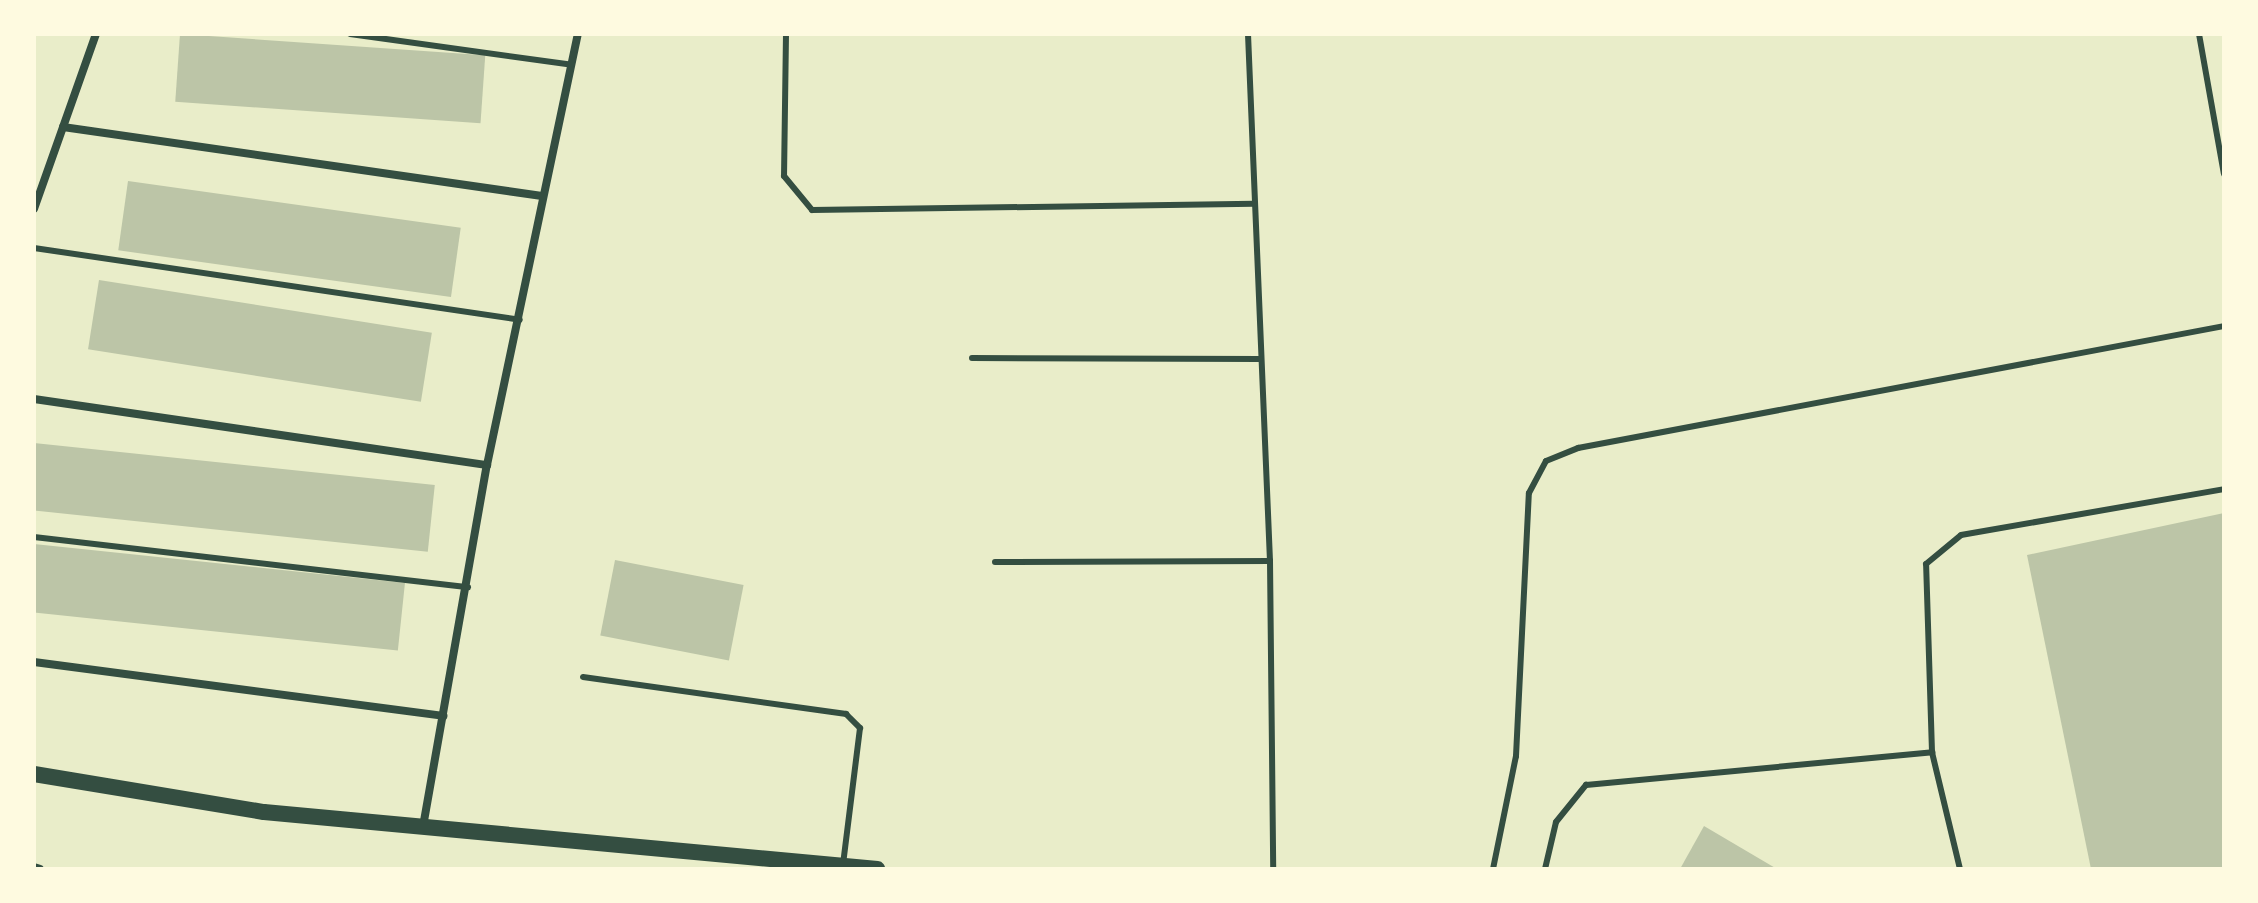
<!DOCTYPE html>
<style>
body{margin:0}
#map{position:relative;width:2258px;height:903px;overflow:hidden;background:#e9edc9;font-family:Roboto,sans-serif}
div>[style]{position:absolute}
.building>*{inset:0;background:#bcc5a7;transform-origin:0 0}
.service>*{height:6px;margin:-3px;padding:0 3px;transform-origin:3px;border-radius:3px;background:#344e41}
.minor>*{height:8px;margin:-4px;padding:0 4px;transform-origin:4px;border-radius:4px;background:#344e41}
.secondary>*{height:16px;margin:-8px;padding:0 8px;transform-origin:8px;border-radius:8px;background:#344e41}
span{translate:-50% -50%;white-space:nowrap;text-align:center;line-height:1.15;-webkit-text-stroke:7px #fefae0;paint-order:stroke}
.frame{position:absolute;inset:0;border:36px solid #fefae0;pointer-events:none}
</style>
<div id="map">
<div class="building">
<div style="left:180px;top:34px;width:306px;height:68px;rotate:4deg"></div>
<div style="left:128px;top:181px;width:336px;height:70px;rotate:8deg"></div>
<div style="left:99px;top:280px;width:337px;height:70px;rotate:9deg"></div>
<div style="left:34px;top:443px;width:403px;height:67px;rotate:6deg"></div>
<div style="clip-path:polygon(2224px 513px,2224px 869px,2091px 869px,2027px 555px)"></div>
<div style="left:34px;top:544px;width:373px;height:68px;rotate:6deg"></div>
<div style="left:615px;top:560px;width:131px;height:77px;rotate:11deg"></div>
<div style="clip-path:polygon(1704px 826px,1777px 869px,1680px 869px)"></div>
</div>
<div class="service">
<div style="left:350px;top:34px;width:224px;rotate:7.9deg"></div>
<div style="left:786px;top:34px;width:142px;rotate:90.8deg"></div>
<div style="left:784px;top:176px;width:44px;rotate:50.5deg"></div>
<div style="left:812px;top:210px;width:442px;rotate:-0.8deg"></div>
<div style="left:1248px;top:34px;width:527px;rotate:87.61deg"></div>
<div style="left:1270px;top:561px;width:308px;rotate:89.4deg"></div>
<div style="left:2199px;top:34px;width:142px;rotate:79.9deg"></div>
<div style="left:34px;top:248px;width:491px;rotate:8.4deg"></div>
<div style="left:972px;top:358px;width:288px;rotate:0.2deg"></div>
<div style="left:34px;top:537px;width:437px;rotate:6.6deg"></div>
<div style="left:995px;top:562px;width:275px;rotate:-0.2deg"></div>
<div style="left:583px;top:677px;width:266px;rotate:8deg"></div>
<div style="left:846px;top:714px;width:20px;rotate:45deg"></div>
<div style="left:860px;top:728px;width:137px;rotate:97.1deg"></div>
<div style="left:1493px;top:869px;width:115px;rotate:-78.5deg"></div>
<div style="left:1516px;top:756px;width:263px;rotate:-87.2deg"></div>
<div style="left:1529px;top:493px;width:36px;rotate:-62deg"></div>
<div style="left:1546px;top:461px;width:35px;rotate:-22deg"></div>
<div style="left:1578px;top:448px;width:657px;rotate:-10.69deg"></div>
<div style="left:1545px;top:869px;width:48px;rotate:-76.8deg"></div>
<div style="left:1556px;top:822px;width:48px;rotate:-51deg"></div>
<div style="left:1586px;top:785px;width:348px;rotate:-5.4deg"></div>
<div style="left:1960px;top:869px;width:120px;rotate:-103.5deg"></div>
<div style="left:1932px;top:752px;width:188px;rotate:-91.8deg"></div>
<div style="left:1926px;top:564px;width:45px;rotate:-39.6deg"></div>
<div style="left:1961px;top:535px;width:267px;rotate:-9.9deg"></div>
</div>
<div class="minor">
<div style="left:63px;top:127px;width:484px;rotate:8.2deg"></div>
<div style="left:34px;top:209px;width:186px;rotate:-70.5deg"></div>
<div style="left:34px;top:399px;width:458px;rotate:8.3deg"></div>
<div style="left:34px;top:662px;width:413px;rotate:7.5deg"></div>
<div style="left:424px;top:821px;width:362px;rotate:-80deg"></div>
<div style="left:487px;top:465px;width:441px;rotate:-78.1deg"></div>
<div style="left:34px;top:867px;width:6px;rotate:18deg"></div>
</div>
<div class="secondary">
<div style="left:34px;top:774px;width:233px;rotate:9.4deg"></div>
<div style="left:264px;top:812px;width:616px;rotate:5.31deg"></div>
</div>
<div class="frame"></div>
</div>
